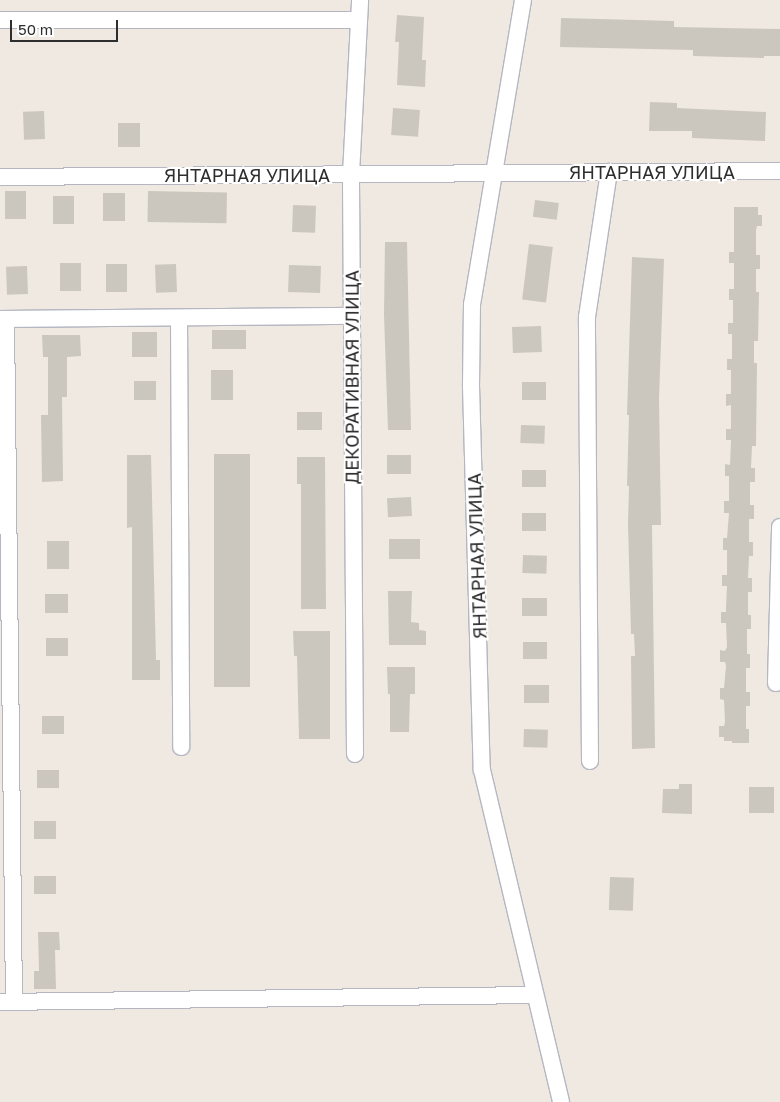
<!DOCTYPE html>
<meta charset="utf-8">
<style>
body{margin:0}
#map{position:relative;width:780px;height:1102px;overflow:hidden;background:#efe9e1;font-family:"Golos Text",sans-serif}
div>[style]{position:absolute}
.building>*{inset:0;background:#cbc7bf;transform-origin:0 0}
.roads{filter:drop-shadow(1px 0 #b4b7c1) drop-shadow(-1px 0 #b4b7c1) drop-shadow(0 1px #b4b7c1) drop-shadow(0 -1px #b4b7c1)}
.minor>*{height:16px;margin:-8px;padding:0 8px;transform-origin:8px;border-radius:8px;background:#fff}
span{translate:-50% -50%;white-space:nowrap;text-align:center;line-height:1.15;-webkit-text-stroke:4px #fff;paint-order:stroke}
.street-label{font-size:18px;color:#2e2e2e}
.scale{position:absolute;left:10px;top:20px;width:108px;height:22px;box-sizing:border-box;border:2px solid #2e2e2e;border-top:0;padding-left:6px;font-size:15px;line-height:18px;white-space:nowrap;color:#2e2e2e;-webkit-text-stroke:4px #fff;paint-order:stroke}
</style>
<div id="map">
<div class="building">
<div style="clip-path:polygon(397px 15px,424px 17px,422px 60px,426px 60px,425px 87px,397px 85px,399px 42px,395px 42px)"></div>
<div style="clip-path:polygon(561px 18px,674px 21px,674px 27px,780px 29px,780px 56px,764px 56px,764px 58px,693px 56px,693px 50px,560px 47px)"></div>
<div style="clip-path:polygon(650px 102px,677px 103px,677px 108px,766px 112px,765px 141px,692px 138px,692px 131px,649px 131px)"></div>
<div style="left:393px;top:108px;width:27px;height:27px;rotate:4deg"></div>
<div style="left:44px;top:111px;width:28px;height:21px;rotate:88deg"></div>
<div style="left:118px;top:123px;width:22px;height:24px"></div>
<div style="left:5px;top:191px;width:21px;height:28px"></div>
<div style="left:148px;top:191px;width:79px;height:31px;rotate:1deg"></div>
<div style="left:103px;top:193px;width:22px;height:28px"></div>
<div style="left:53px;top:196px;width:21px;height:28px"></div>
<div style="left:535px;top:200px;width:24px;height:17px;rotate:7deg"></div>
<div style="left:293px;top:205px;width:23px;height:27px;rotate:2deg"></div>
<div style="clip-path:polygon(734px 207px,758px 207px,758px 215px,762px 215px,762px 226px,757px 226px,756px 230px,756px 255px,760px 255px,760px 269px,756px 269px,756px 292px,759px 292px,758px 341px,754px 341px,754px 363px,757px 363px,756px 446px,752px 446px,751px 468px,755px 468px,755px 482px,750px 482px,750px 505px,754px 505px,754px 519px,749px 519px,749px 542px,753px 542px,753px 556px,749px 556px,748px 578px,752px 578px,752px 592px,748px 592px,748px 615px,751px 615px,751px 629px,747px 629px,747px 654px,750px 654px,750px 668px,746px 668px,746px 692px,750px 692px,750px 706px,746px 706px,746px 729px,749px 729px,749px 743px,732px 743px,732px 741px,724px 741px,724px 737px,719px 737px,719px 726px,724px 726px,725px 722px,724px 700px,720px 699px,720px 688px,724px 688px,726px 666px,725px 662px,720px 662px,720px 650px,725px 651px,727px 647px,726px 623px,721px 623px,721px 612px,726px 612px,726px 608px,727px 586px,722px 586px,722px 575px,727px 575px,727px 550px,723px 550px,723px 538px,727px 538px,728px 525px,729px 513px,724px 513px,724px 501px,729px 501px,729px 476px,725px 476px,725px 464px,730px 465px,731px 440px,726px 440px,726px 429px,731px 429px,731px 405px,726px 406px,726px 394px,731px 394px,731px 370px,727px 370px,727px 359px,732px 359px,732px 334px,728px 334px,728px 323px,733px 323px,733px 300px,729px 300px,729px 289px,734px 289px,734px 263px,729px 263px,729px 252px,734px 252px)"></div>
<div style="clip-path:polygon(385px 242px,407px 242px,411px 430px,388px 430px,384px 315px)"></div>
<div style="left:529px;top:244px;width:24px;height:56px;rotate:7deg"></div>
<div style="clip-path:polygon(632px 257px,664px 259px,659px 399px,661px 525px,652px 525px,655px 748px,632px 749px,631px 656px,635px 656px,634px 634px,631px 634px,628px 524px,629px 486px,627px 486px,629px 415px,627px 415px)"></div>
<div style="left:60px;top:263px;width:21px;height:28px"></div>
<div style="left:106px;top:264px;width:21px;height:28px"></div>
<div style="left:176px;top:264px;width:28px;height:21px;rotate:88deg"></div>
<div style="left:289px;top:265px;width:32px;height:27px;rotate:2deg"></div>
<div style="left:27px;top:266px;width:28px;height:21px;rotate:88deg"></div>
<div style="left:541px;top:326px;width:26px;height:29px;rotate:88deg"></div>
<div style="left:212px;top:330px;width:34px;height:19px"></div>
<div style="left:157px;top:332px;width:25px;height:25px;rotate:90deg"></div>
<div style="clip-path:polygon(42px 335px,80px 335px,81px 356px,67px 357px,67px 397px,62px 397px,63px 481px,42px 482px,41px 415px,48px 415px,48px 357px,43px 357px)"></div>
<div style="left:211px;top:370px;width:22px;height:30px"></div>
<div style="left:134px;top:381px;width:22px;height:19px"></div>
<div style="left:522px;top:382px;width:24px;height:18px"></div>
<div style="left:297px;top:412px;width:25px;height:18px"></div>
<div style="left:521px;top:425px;width:24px;height:18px;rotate:2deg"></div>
<div style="left:214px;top:454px;width:36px;height:233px"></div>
<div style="clip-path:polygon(127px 455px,151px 455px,156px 660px,160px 660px,160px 680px,132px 680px,132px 527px,127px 528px)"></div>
<div style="left:411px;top:455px;width:19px;height:24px;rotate:90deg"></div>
<div style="clip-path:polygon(297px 457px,325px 457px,326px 609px,301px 609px,301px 484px,297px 484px)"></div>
<div style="left:522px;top:470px;width:24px;height:17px"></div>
<div style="left:411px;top:497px;width:19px;height:24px;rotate:87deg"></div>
<div style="left:522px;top:513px;width:24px;height:18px"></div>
<div style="left:389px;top:539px;width:31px;height:20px"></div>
<div style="left:69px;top:541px;width:28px;height:22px;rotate:90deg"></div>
<div style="left:523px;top:555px;width:24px;height:18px;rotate:2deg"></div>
<div style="clip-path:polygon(388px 591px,412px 591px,411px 622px,419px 623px,419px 630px,426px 631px,426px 645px,389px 645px)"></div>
<div style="left:45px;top:594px;width:23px;height:19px"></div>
<div style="left:522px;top:598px;width:25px;height:18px"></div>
<div style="clip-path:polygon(293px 631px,330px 631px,330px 739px,299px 739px,297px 656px,294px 656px)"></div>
<div style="left:46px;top:638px;width:22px;height:18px"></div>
<div style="left:523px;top:642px;width:24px;height:17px"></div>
<div style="clip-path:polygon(387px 667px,415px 667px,415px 694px,410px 694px,409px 732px,390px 732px,390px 694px,388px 694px)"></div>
<div style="left:524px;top:685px;width:25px;height:18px"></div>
<div style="left:42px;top:716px;width:22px;height:18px"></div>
<div style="left:524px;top:729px;width:24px;height:18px;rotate:2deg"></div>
<div style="left:59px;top:770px;width:18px;height:22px;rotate:90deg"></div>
<div style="clip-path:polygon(679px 784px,692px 784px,692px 814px,662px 813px,663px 789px,679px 789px)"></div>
<div style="left:749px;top:787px;width:25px;height:26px"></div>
<div style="left:34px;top:821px;width:22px;height:18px"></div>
<div style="left:34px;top:876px;width:22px;height:18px"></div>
<div style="left:610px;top:877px;width:24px;height:33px;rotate:2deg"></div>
<div style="clip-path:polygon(38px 932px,59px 932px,60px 950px,55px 950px,56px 989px,34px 989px,34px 971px,39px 971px)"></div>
</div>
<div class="roads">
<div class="minor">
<div style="left:523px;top:0;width:308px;rotate:99.5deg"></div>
<div style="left:472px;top:304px;width:82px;rotate:90.7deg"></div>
<div style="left:471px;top:386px;width:384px;rotate:88.4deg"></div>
<div style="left:482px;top:770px;width:341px;rotate:76.6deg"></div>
<div style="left:0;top:20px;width:359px"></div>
<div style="left:0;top:177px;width:780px;rotate:-0.44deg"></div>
<div style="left:179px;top:318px;width:429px;rotate:89.7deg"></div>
<div style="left:0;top:319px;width:352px;rotate:-0.5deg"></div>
<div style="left:6px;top:319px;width:683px;rotate:89.33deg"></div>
<div style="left:776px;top:683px;width:156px;rotate:-88.5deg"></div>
<div style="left:355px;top:754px;width:580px;rotate:-90.4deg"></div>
<div style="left:351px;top:174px;width:174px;rotate:-87deg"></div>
<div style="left:590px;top:761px;width:444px;rotate:-90.4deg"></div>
<div style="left:587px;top:317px;width:147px;rotate:-81.4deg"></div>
<div style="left:0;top:1002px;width:535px;rotate:-0.75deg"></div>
</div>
</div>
<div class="street-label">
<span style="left:652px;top:172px">ЯНТАРНАЯ УЛИЦА</span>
<span style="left:247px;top:175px">ЯНТАРНАЯ УЛИЦА</span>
<span style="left:352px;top:377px;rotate:-90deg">ДЕКОРАТИВНАЯ УЛИЦА</span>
<span style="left:477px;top:556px;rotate:-92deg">ЯНТАРНАЯ УЛИЦА</span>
</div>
<div class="scale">50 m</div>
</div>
